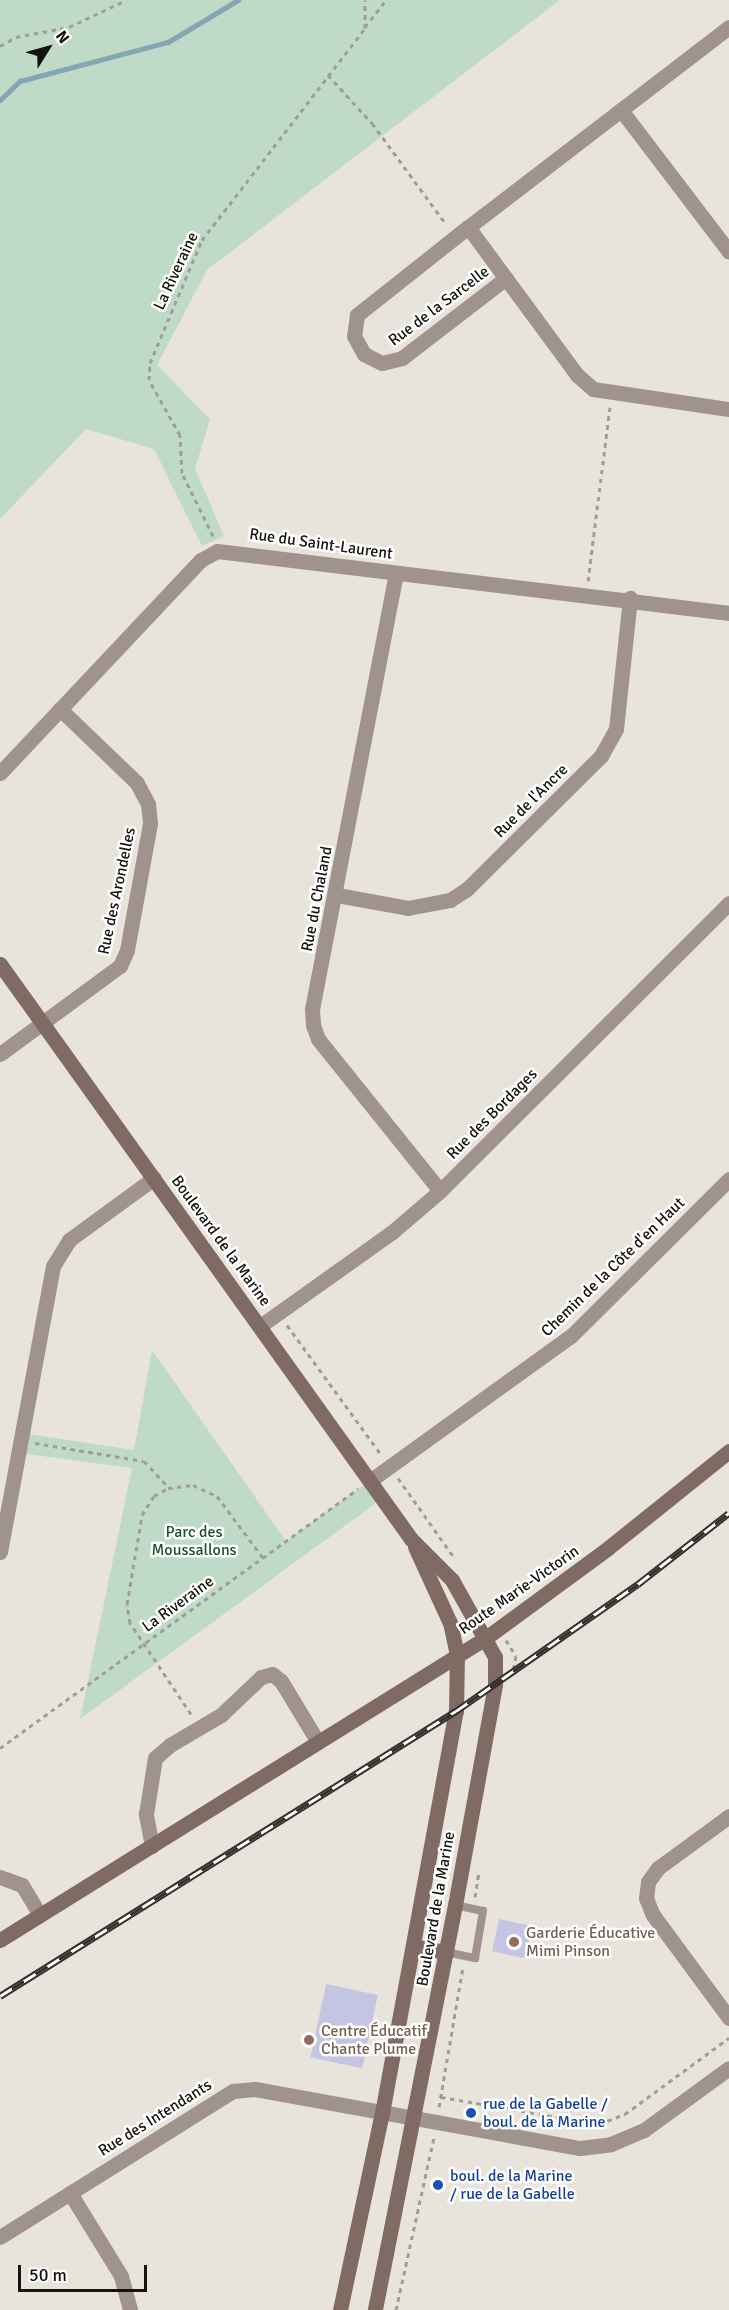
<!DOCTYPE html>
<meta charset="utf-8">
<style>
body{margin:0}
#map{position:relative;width:729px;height:2310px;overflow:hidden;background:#e9e4db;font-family:Signika,sans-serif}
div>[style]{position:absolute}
.green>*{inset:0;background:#c0dac8}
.stream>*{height:5px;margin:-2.5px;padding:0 2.5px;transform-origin:2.5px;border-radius:2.5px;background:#84a6b2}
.building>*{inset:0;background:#c3c5e2;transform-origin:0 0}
.path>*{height:3px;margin-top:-1.5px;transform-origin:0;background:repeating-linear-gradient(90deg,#a19d96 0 4.5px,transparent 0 9px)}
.lane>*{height:8px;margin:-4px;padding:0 4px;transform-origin:4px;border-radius:4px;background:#a0928d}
.street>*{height:15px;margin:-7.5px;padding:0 7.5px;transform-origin:7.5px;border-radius:7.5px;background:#a0928d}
.secondary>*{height:15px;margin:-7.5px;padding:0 7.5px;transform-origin:7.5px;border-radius:7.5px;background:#7f6b64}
.rail>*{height:7px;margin-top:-3.5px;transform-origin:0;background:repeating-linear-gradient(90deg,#fff 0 14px,#32312d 0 28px);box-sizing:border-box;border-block:2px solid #32312d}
.dots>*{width:16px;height:16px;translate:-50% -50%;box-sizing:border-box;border:3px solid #fff;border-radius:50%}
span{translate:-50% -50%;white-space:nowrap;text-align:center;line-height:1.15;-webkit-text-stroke:5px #fff;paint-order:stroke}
.street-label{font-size:16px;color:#141310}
.park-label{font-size:16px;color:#204f33}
.education-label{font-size:16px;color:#785e54}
.left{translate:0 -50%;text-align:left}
.transit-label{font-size:16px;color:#164399}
.north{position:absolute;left:18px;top:18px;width:60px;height:60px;-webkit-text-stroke:4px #fff;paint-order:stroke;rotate:53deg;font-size:16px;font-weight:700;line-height:24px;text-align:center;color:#141310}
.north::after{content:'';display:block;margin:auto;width:21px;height:27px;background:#141310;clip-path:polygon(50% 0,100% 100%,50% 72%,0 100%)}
.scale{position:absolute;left:18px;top:2265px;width:129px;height:27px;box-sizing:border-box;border:3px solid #141310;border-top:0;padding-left:8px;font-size:18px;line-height:21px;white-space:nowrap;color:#141310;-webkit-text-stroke:4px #fff;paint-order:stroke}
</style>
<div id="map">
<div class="green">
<div style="clip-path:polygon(0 0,560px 0,207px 270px,157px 365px,210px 419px,195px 469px,224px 536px,202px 546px,154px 449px,86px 429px,0 519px)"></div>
<div style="clip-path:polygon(152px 1350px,286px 1541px,371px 1480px,383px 1498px,80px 1719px,132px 1468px,19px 1453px,22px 1433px,134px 1450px)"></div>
</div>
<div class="stream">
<div style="left:0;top:100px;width:28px;rotate:-44deg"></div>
<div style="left:20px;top:81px;width:153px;rotate:-14.8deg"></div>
<div style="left:168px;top:42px;width:82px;rotate:-31deg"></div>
</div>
<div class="building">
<div style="left:499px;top:1919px;width:34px;height:33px;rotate:12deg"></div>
<div style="left:326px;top:1984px;width:53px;height:75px;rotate:12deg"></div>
</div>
<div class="path">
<div style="left:365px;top:27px;width:34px;rotate:-52deg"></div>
<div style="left:0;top:46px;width:18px;rotate:-29deg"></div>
<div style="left:16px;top:37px;width:54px;rotate:-10.7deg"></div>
<div style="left:69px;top:27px;width:63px;rotate:-25.3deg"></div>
<div style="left:328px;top:75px;width:65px;rotate:47.5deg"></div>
<div style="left:372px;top:123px;width:125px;rotate:53.8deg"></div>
<div style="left:213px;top:536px;width:70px;rotate:-116.2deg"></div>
<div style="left:182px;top:473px;width:38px;rotate:-93deg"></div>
<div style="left:180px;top:435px;width:63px;rotate:-119.4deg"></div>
<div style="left:149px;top:380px;width:17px;rotate:-87deg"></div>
<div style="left:150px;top:363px;width:134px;rotate:-67.1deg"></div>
<div style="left:202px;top:240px;width:267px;rotate:-52.4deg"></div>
<div style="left:365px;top:28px;width:28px;rotate:-90deg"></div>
<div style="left:588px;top:581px;width:175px;rotate:-82.8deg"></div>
<div style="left:287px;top:1325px;width:158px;rotate:54deg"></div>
<div style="left:35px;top:1443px;width:110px;rotate:9.4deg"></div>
<div style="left:144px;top:1461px;width:35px;rotate:47deg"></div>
<div style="left:398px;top:1478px;width:95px;rotate:54.8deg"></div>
<div style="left:506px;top:1640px;width:19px;rotate:58deg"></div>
<div style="left:516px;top:1656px;width:19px;rotate:102deg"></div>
<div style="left:191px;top:1714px;width:110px;rotate:-123.8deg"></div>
<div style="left:130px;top:1623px;width:19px;rotate:-99deg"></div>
<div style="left:127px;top:1604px;width:90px;rotate:-80.4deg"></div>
<div style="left:142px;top:1515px;width:22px;rotate:-58deg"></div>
<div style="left:154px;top:1496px;width:16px;rotate:-30deg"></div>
<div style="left:168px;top:1488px;width:25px;rotate:-7deg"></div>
<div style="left:193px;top:1485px;width:26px;rotate:25deg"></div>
<div style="left:217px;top:1496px;width:77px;rotate:53.4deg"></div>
<div style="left:0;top:1748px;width:442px;rotate:-35.9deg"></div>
<div style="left:475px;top:1897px;width:26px;rotate:-81deg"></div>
<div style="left:441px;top:2097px;width:160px;rotate:9.7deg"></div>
<div style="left:599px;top:2124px;width:28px;rotate:-21deg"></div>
<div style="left:625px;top:2114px;width:129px;rotate:-36.2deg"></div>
<div style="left:439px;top:2107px;width:143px;rotate:-80.3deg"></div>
<div style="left:396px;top:2310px;width:177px;rotate:-77.6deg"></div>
</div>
<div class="lane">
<div style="left:446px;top:1952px;width:30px;rotate:12deg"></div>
<div style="left:475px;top:1958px;width:48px;rotate:-80.3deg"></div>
<div style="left:483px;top:1911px;width:29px;rotate:-168deg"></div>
</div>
<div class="street">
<div style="left:729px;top:27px;width:329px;rotate:142.5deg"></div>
<div style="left:468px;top:227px;width:184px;rotate:53.6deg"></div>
<div style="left:577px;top:375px;width:21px;rotate:41deg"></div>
<div style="left:593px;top:389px;width:137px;rotate:8.4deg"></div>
<div style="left:621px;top:110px;width:178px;rotate:52.7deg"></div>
<div style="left:468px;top:227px;width:142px;rotate:141.6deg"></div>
<div style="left:357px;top:315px;width:21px;rotate:98deg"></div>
<div style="left:354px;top:336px;width:21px;rotate:61deg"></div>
<div style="left:364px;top:354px;width:20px;rotate:27deg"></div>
<div style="left:382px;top:363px;width:21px;rotate:-14deg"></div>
<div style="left:402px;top:358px;width:131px;rotate:-37.6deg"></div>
<div style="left:396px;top:573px;width:444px;rotate:100.9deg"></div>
<div style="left:312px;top:1009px;width:16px;rotate:86deg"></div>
<div style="left:313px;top:1025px;width:15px;rotate:70deg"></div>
<div style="left:318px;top:1039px;width:195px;rotate:51.2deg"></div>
<div style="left:0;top:773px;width:293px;rotate:-46.7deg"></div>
<div style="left:201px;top:560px;width:18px;rotate:-29deg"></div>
<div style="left:217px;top:551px;width:516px;rotate:6.9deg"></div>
<div style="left:337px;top:895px;width:72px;rotate:10.4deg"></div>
<div style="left:408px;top:908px;width:43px;rotate:-10.8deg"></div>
<div style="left:450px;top:900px;width:20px;rotate:-33deg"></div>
<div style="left:467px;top:889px;width:189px;rotate:-44.8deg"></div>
<div style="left:601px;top:756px;width:31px;rotate:-61deg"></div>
<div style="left:616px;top:729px;width:132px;rotate:-83.9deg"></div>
<div style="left:0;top:1054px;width:149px;rotate:-36.3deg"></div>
<div style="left:120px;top:966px;width:17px;rotate:-66deg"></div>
<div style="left:127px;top:950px;width:129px;rotate:-79.7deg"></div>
<div style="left:150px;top:823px;width:19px;rotate:-96deg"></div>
<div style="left:148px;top:804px;width:24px;rotate:-118deg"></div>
<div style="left:137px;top:783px;width:107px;rotate:-136.1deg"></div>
<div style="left:260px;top:1326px;width:161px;rotate:-35.4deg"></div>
<div style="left:391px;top:1233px;width:65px;rotate:-40.6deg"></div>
<div style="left:440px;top:1191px;width:408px;rotate:-44.9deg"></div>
<div style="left:371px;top:1480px;width:246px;rotate:-35.8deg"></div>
<div style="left:571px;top:1336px;width:223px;rotate:-44.8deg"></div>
<div style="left:0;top:1552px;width:291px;rotate:-79.5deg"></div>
<div style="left:53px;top:1266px;width:31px;rotate:-58deg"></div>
<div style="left:69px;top:1240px;width:105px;rotate:-36.1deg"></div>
<div style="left:729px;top:1816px;width:88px;rotate:143.8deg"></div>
<div style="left:658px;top:1868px;width:17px;rotate:126deg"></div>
<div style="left:648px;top:1882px;width:16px;rotate:97deg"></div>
<div style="left:646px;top:1898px;width:18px;rotate:68deg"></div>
<div style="left:653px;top:1915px;width:128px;rotate:53.6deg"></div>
<div style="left:152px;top:1846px;width:33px;rotate:-101deg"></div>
<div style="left:146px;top:1814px;width:57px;rotate:-80.9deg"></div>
<div style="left:155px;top:1758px;width:20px;rotate:-41deg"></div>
<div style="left:170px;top:1745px;width:59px;rotate:-30.5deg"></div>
<div style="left:221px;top:1715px;width:55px;rotate:-43.5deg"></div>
<div style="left:261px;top:1677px;width:11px;rotate:-15deg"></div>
<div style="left:272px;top:1674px;width:11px;rotate:38deg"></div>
<div style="left:281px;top:1681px;width:71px;rotate:58.8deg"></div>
<div style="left:0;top:1877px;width:23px;rotate:20deg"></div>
<div style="left:22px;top:1885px;width:35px;rotate:59deg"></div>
<div style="left:70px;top:2193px;width:97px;rotate:58.4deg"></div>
<div style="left:121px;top:2276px;width:35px;rotate:75deg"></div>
<div style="left:0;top:2237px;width:275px;rotate:-32.1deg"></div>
<div style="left:233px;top:2091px;width:22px;rotate:-5deg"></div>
<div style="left:255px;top:2089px;width:330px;rotate:10.3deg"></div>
<div style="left:580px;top:2148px;width:31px;rotate:-7deg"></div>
<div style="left:611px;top:2144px;width:36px;rotate:-23deg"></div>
<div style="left:644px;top:2130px;width:105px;rotate:-36.1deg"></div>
</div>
<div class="secondary">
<div style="left:0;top:964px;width:707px;rotate:54.44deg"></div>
<div style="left:411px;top:1539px;width:58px;rotate:45deg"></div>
<div style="left:452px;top:1580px;width:88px;rotate:60.8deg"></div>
<div style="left:495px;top:1657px;width:28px;rotate:90deg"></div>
<div style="left:495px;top:1685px;width:224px;rotate:100.3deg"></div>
<div style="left:455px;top:1905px;width:413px;rotate:101.2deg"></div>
<div style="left:0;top:1940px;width:574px;rotate:-31.89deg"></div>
<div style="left:487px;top:1637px;width:150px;rotate:-36.3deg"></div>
<div style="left:608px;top:1548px;width:155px;rotate:-38.7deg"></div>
<div style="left:414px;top:1946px;width:33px;rotate:11deg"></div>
<div style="left:340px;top:2310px;width:201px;rotate:-78deg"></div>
<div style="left:382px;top:2113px;width:409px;rotate:-79.6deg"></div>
<div style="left:456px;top:1711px;width:56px;rotate:-89deg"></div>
<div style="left:457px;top:1655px;width:33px;rotate:-102deg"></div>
<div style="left:450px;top:1623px;width:84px;rotate:-114.7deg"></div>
</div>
<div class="rail">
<div style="left:0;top:1996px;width:538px;rotate:-32.01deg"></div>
<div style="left:456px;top:1711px;width:222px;rotate:-34.9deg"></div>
<div style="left:638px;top:1584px;width:115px;rotate:-38deg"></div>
</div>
<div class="dots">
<div style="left:514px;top:1942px;background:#8d6e63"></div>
<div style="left:309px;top:2040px;background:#8d6e63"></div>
<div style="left:471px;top:2113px;background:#1a4fb4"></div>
<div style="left:438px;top:2185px;background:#1a4fb4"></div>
</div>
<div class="street-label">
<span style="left:176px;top:271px;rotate:-65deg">La Riveraine</span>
<span style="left:439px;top:306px;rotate:-37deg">Rue de la Sarcelle</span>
<span style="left:321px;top:544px;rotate:8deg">Rue du Saint-Laurent</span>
<span style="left:531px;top:801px;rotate:-45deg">Rue de l'Ancre</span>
<span style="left:117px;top:891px;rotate:-78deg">Rue des Arondelles</span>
<span style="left:317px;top:899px;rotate:-79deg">Rue du Chaland</span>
<span style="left:492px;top:1114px;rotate:-45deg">Rue des Bordages</span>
<span style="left:221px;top:1241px;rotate:54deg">Boulevard de la Marine</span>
<span style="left:613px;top:1267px;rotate:-44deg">Chemin de la Côte d'en Haut</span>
<span style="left:519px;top:1590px;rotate:-35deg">Route Marie-Victorin</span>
<span style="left:178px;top:1604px;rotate:-36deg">La Riveraine</span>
<span style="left:436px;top:1909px;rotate:-80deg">Boulevard de la Marine</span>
<span style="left:155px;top:2118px;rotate:-32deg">Rue des Intendants</span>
</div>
<div class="park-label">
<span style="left:194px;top:1541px">Parc des<br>Moussallons</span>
</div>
<div class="education-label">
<span class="left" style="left:526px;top:1942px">Garderie Éducative<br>Mimi Pinson</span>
<span class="left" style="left:321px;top:2040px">Centre Éducatif<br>Chante Plume</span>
</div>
<div class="transit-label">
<span class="left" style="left:483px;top:2113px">rue de la Gabelle /<br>boul. de la Marine</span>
<span class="left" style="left:450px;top:2185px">boul. de la Marine<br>/ rue de la Gabelle</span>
</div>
<div class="north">N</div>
<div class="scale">50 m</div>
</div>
